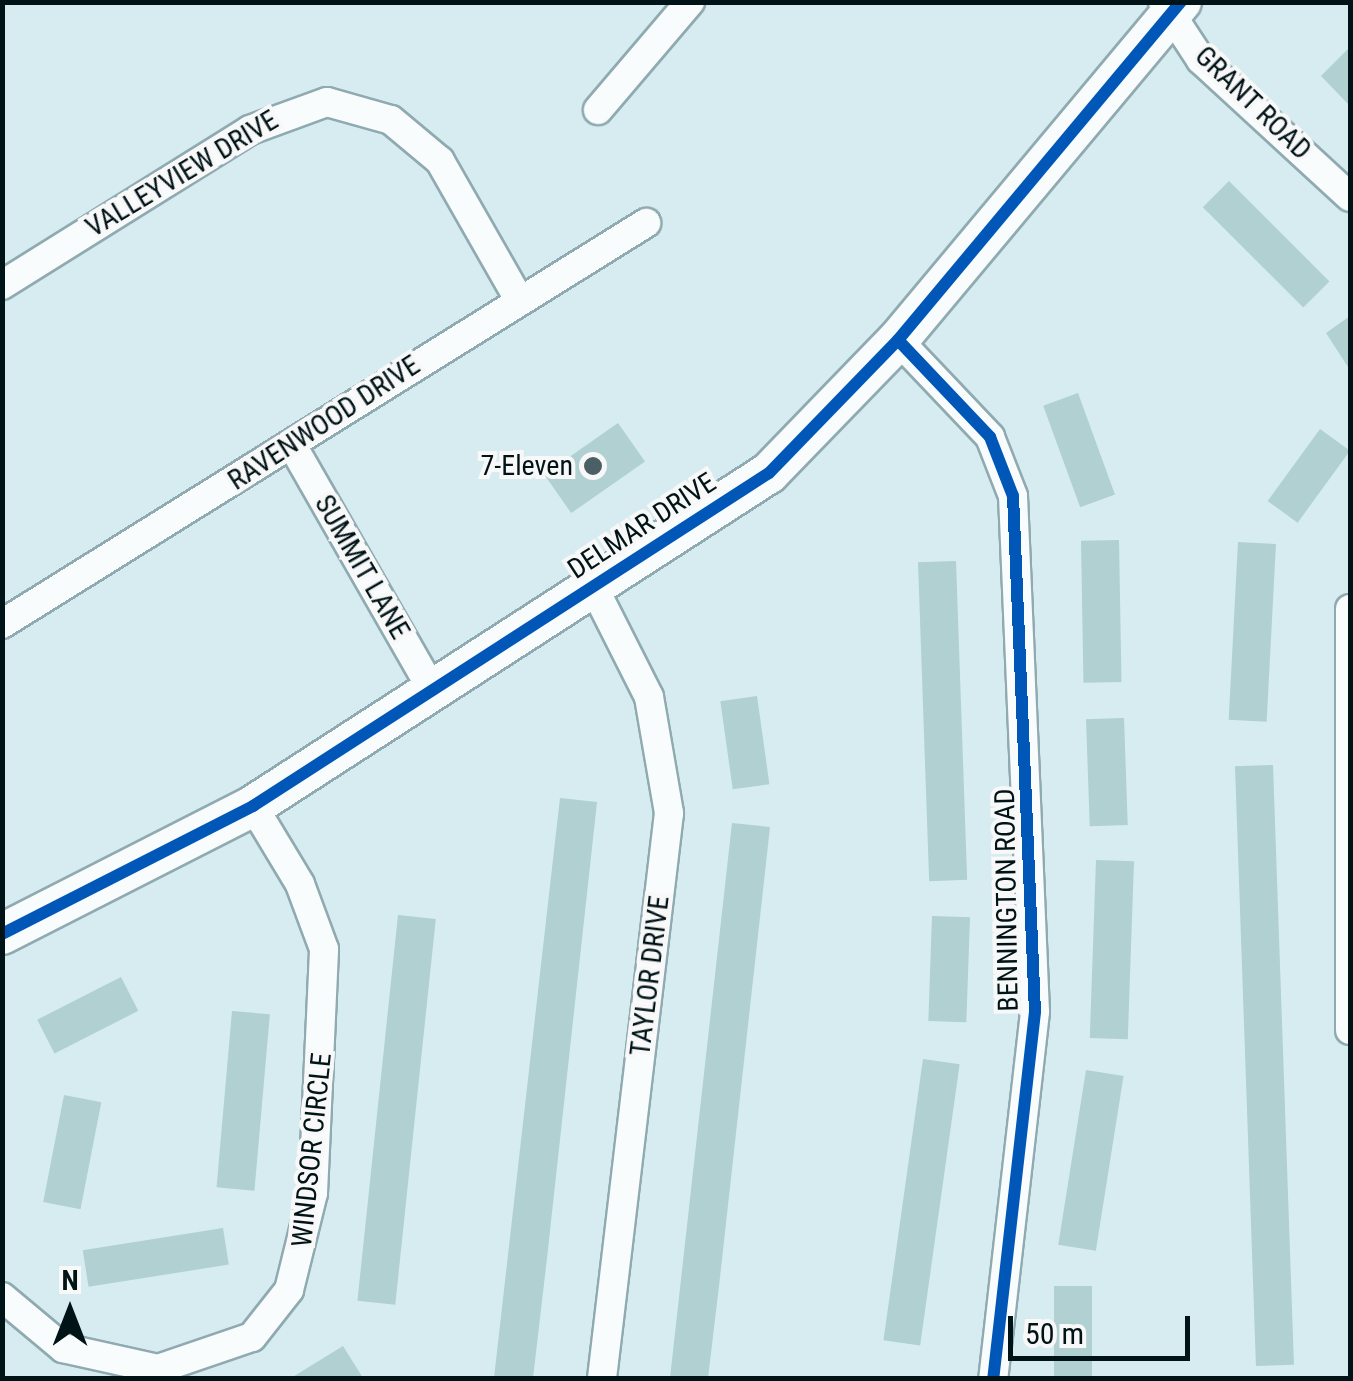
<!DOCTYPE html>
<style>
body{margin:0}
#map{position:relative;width:1353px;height:1381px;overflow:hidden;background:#d6ecf1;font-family:"Roboto Condensed",sans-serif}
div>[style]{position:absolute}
.building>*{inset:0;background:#b0d0d2;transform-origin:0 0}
.roads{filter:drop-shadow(2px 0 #8faab0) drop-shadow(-2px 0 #8faab0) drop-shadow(0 2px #8faab0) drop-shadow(0 -2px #8faab0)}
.street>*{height:28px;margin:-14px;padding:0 14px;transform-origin:14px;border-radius:14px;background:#f9fcfd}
.secondary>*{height:40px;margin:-20px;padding:0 20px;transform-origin:20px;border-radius:20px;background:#f9fcfd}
.cycleway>*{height:12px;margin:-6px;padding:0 6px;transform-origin:6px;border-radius:6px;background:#0057b8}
.dots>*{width:28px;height:28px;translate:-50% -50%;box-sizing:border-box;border:5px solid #f8f8f8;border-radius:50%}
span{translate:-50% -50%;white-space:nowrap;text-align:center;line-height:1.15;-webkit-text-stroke:8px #f8f8f8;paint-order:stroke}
.street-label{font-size:28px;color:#001418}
.poi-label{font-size:28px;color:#001418}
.right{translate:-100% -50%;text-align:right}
.frame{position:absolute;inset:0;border:5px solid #001418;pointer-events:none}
.north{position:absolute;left:20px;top:1261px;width:100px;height:100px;-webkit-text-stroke:8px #f8f8f8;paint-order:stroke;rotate:0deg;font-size:28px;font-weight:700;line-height:40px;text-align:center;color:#001418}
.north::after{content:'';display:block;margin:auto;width:35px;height:45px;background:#001418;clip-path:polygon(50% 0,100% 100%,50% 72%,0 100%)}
.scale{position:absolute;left:1008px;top:1316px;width:182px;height:45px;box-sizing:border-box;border:5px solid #001418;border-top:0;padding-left:12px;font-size:30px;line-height:35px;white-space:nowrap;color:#001418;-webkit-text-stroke:8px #f8f8f8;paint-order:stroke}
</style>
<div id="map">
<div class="building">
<div style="clip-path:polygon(1350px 47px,1350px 106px,1321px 76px)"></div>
<div style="left:1229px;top:181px;width:142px;height:37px;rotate:45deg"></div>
<div style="clip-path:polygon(1350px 316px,1350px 370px,1326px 333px)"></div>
<div style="left:1078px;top:393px;width:108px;height:37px;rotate:70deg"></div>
<div style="left:618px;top:423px;width:47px;height:90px;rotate:55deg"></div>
<div style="left:1320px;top:429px;width:37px;height:89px;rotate:36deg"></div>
<div style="left:1119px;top:540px;width:142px;height:38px;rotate:89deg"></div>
<div style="left:1238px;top:542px;width:38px;height:178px;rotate:3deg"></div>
<div style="left:956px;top:561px;width:319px;height:38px;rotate:88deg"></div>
<div style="left:757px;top:696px;width:89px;height:37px;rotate:82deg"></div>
<div style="left:1124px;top:718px;width:107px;height:38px;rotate:88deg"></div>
<div style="left:1273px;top:765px;width:600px;height:38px;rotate:88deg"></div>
<div style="clip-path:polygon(560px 798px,597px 802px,547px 1258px,533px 1378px,494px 1378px)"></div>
<div style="clip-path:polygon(732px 823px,770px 827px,719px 1286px,708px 1378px,670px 1378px)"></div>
<div style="left:1096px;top:860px;width:38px;height:178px;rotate:2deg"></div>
<div style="left:398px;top:915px;width:38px;height:388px;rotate:6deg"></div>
<div style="left:932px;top:916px;width:38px;height:105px;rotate:2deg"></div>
<div style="left:121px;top:977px;width:38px;height:94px;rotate:63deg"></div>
<div style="left:232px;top:1011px;width:38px;height:177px;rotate:5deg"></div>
<div style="left:923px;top:1059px;width:37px;height:284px;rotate:8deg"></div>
<div style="left:1086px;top:1070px;width:38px;height:177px;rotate:9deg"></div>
<div style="left:64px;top:1095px;width:38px;height:109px;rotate:11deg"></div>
<div style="left:223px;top:1228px;width:37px;height:142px;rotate:81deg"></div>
<div style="left:1054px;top:1286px;width:38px;height:92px"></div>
<div style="clip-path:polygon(343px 1346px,363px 1378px,291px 1378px)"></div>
</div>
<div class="roads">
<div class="street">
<div style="left:1163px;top:2px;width:69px;rotate:56.8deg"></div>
<div style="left:1201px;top:60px;width:202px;rotate:42.6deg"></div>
<div style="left:598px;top:110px;width:142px;rotate:-49.6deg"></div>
<div style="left:2px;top:285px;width:292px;rotate:-32deg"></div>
<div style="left:250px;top:130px;width:82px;rotate:-20deg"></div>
<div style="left:327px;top:102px;width:66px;rotate:15.7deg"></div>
<div style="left:391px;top:120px;width:64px;rotate:39.9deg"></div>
<div style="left:440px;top:161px;width:155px;rotate:60.3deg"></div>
<div style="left:898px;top:340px;width:134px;rotate:46.5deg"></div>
<div style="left:990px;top:437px;width:63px;rotate:68.7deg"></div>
<div style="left:1013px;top:496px;width:516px;rotate:87.56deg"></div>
<div style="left:1035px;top:1012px;width:368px;rotate:96.5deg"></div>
<div style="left:292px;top:445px;width:281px;rotate:60.2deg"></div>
<div style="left:594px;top:588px;width:122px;rotate:63.2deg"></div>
<div style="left:649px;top:697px;width:118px;rotate:80.2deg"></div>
<div style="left:669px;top:813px;width:569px;rotate:96.76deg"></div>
<div style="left:1350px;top:609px;width:421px;rotate:90deg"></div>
<div style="left:2px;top:624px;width:759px;rotate:-31.91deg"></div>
<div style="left:2px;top:1297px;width:80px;rotate:39.9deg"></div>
<div style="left:63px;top:1348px;width:97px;rotate:12.5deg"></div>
<div style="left:158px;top:1369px;width:99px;rotate:-18.8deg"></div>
<div style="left:252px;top:1337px;width:60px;rotate:-51.8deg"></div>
<div style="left:289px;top:1290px;width:100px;rotate:-76.1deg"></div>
<div style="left:313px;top:1193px;width:244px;rotate:-87.4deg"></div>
<div style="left:324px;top:949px;width:69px;rotate:-110.3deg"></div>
<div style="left:300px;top:884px;width:91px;rotate:-121.1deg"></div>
</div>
<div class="secondary">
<div style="left:2px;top:934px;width:282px;rotate:-27deg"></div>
<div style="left:253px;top:806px;width:614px;rotate:-32.84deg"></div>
<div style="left:769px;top:473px;width:185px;rotate:-45.9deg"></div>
<div style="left:898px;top:340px;width:441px;rotate:-50.1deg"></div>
</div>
</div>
<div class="cycleway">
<div style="left:898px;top:340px;width:134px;rotate:46.5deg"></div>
<div style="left:990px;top:437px;width:63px;rotate:68.7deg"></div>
<div style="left:1013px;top:496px;width:516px;rotate:87.56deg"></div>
<div style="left:1035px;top:1012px;width:368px;rotate:96.5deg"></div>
<div style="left:2px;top:934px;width:282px;rotate:-27deg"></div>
<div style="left:253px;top:806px;width:614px;rotate:-32.84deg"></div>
<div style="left:769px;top:473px;width:185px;rotate:-45.9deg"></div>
<div style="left:898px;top:340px;width:441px;rotate:-50.1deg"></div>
</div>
<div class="dots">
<div style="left:593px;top:466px;background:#4b6064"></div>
</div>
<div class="street-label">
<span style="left:1253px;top:103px;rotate:44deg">GRANT ROAD</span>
<span style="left:182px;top:174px;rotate:-31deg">VALLEYVIEW DRIVE</span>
<span style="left:324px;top:423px;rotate:-33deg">RAVENWOOD DRIVE</span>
<span style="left:642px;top:526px;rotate:-33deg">DELMAR DRIVE</span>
<span style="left:362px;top:567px;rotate:60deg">SUMMIT LANE</span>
<span style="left:1007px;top:900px;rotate:-91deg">BENNINGTON ROAD</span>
<span style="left:650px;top:976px;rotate:-83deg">TAYLOR DRIVE</span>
<span style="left:312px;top:1150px;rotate:-84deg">WINDSOR CIRCLE</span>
</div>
<div class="poi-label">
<span class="right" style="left:573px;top:466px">7-Eleven</span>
</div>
<div class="frame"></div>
<div class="north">N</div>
<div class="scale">50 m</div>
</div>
